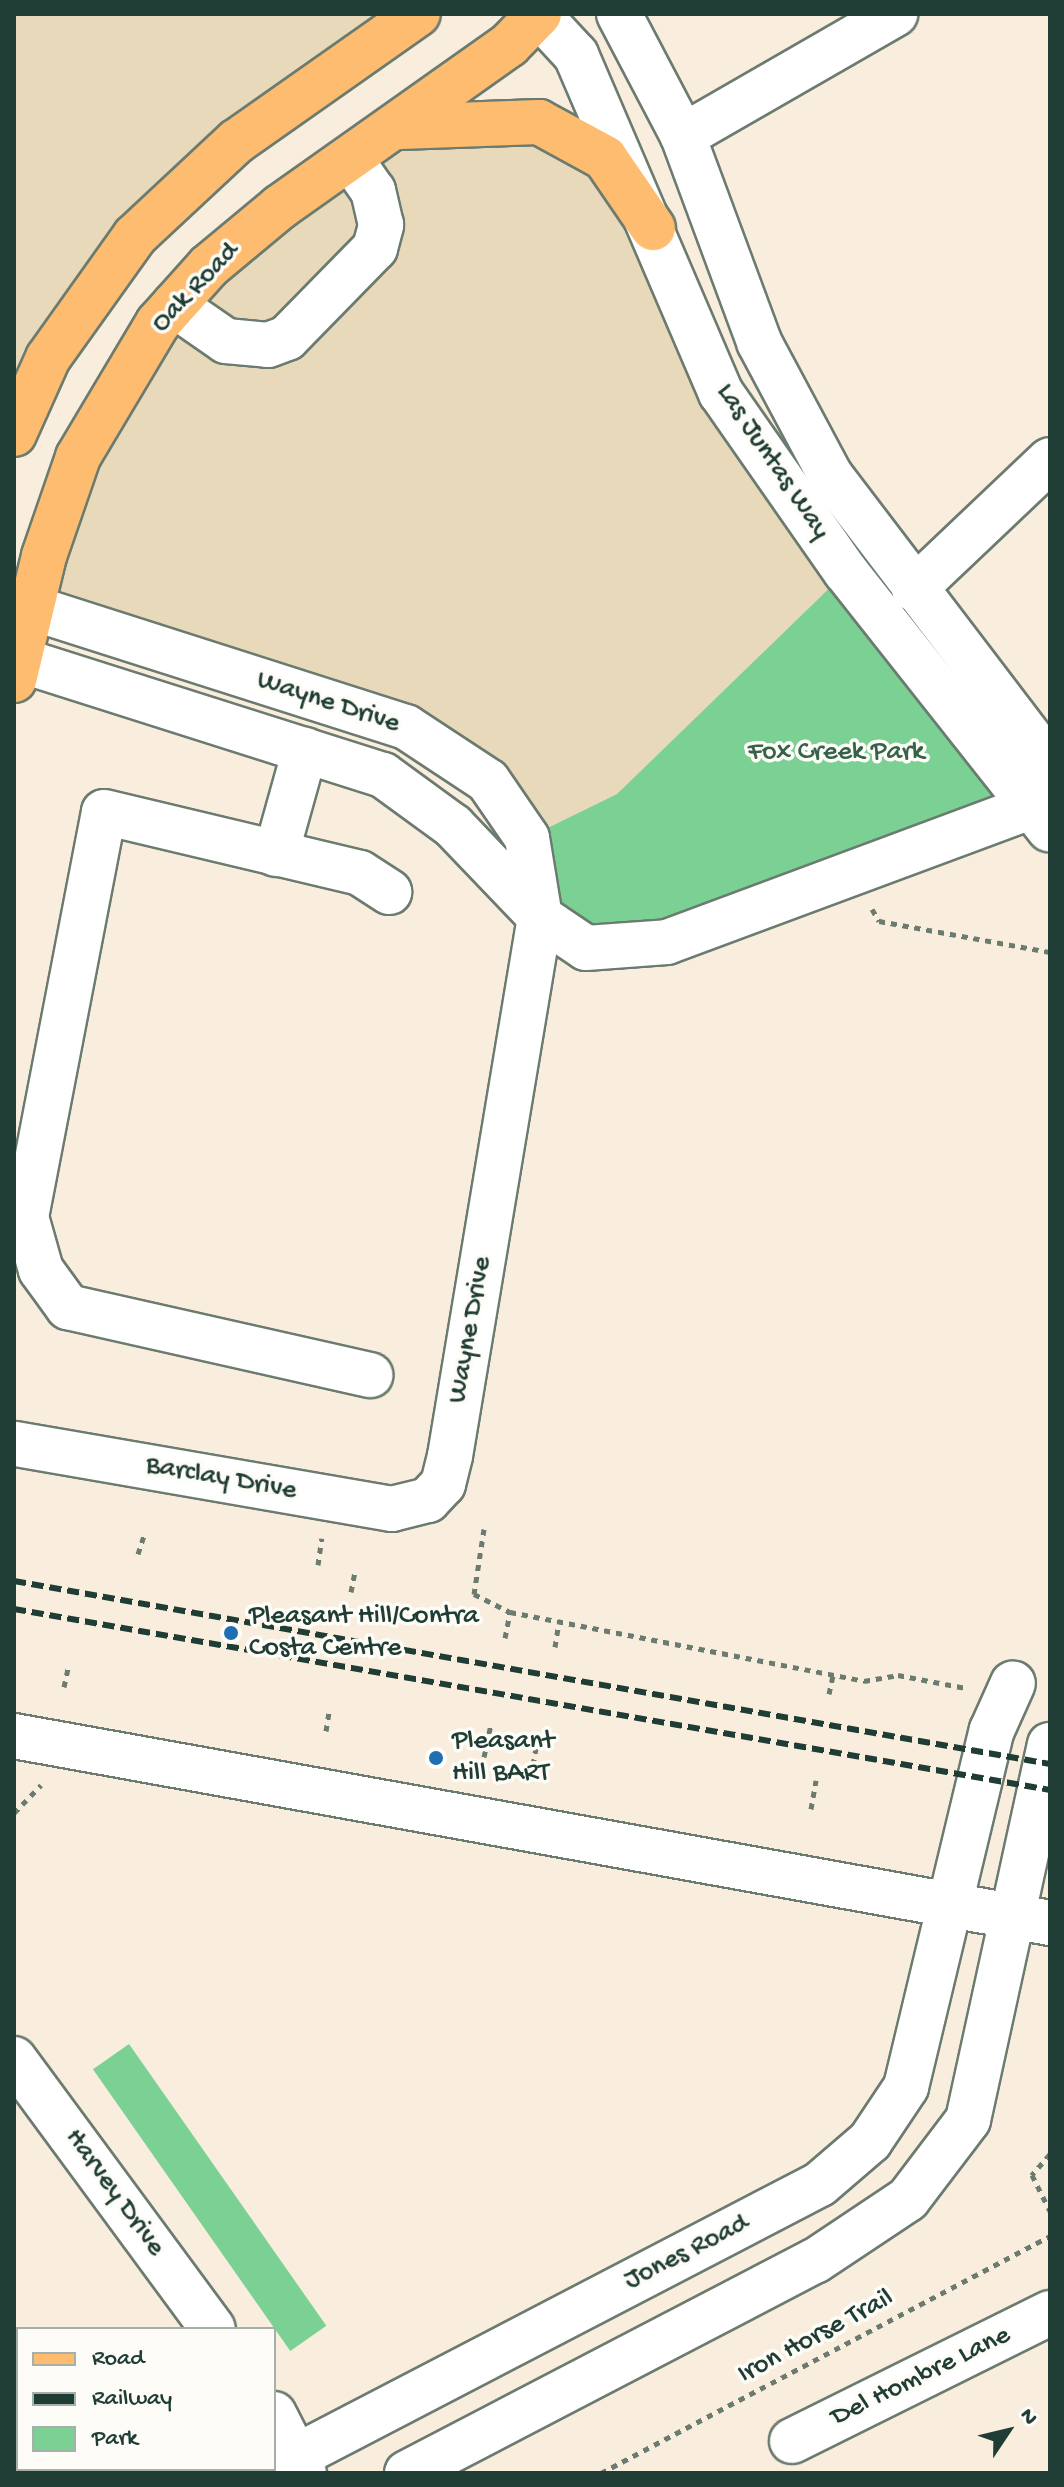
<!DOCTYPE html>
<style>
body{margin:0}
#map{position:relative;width:1064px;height:2487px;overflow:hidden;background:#f9eddd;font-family:"Gochi Hand",sans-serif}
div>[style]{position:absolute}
.built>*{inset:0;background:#e8d9ba}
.green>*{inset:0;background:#7bd093;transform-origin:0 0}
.path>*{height:5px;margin-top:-2.5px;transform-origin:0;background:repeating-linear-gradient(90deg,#6b7b6f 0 6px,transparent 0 12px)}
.roads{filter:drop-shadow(2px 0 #6b7b6f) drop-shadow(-2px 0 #6b7b6f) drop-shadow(0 2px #6b7b6f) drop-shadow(0 -2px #6b7b6f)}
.minor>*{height:44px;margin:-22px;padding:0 22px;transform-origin:22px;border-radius:22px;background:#fff}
.major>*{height:44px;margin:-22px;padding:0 22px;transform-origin:22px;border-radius:22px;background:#fdbc6f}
.rail>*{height:6px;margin-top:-3px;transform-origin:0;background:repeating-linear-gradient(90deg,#1f3d34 0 12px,transparent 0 18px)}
.dots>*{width:22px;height:22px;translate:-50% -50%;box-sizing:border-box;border:4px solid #fdfcf7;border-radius:50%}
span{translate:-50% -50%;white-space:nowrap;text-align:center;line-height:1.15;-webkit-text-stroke:7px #fdfcf7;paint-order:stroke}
.street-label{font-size:28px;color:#1f3d34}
.park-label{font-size:28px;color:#36624c}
.poi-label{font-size:28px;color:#1f3d34}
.left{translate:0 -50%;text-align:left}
.frame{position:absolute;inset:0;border:16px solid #1f3d34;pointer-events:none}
.legend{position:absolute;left:16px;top:2327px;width:260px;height:144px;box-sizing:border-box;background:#fdfcf7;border:2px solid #a4b0a9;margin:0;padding:10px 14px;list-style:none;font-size:24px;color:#1f3d34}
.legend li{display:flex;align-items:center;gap:16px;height:40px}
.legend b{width:40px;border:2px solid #a4b0a9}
.north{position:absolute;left:968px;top:2391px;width:80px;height:80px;-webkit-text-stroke:6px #fdfcf7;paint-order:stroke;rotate:55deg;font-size:22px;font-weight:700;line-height:32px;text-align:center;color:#1f3d34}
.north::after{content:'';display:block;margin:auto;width:28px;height:36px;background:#1f3d34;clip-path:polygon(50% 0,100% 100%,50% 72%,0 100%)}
</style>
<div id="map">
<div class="built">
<div style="clip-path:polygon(14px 14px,418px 14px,135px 236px,14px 434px)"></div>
<div style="clip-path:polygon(452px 120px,605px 158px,846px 572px,617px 794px,527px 838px,488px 781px,32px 608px,78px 457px,280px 207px)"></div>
</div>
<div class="green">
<div style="clip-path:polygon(846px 572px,1033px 806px,667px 942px,540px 917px,527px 838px,617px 794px)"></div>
<div style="left:129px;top:2044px;width:344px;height:44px;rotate:55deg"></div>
</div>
<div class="path">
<div style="left:872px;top:909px;width:14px;rotate:60deg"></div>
<div style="left:879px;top:921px;width:174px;rotate:10.3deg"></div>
<div style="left:484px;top:1529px;width:66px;rotate:98.7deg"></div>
<div style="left:474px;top:1594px;width:40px;rotate:26.6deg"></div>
<div style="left:510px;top:1612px;width:361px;rotate:11deg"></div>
<div style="left:864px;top:1681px;width:35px;rotate:-10deg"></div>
<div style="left:898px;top:1675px;width:69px;rotate:10.8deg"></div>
<div style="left:138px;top:1554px;width:22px;rotate:-72deg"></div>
<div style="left:318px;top:1565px;width:27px;rotate:-82deg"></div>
<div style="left:351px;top:1592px;width:21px;rotate:-79deg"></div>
<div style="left:505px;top:1638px;width:26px;rotate:-79deg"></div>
<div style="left:555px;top:1647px;width:25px;rotate:-81deg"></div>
<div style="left:64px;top:1687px;width:19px;rotate:-78deg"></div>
<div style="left:829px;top:1694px;width:19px;rotate:-78deg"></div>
<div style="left:326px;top:1731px;width:18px;rotate:-81deg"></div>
<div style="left:484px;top:1757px;width:35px;rotate:-78deg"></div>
<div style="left:533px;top:1765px;width:34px;rotate:-80deg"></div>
<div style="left:811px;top:1809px;width:29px;rotate:-80deg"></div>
<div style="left:14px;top:1813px;width:39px;rotate:-46deg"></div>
<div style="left:1050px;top:2154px;width:28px;rotate:131deg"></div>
<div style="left:1032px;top:2175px;width:40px;rotate:63.4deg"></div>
<div style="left:601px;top:2473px;width:508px;rotate:-27.83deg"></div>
</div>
<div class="roads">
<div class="minor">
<div style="left:538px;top:14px;width:56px;rotate:47.2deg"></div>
<div style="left:576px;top:55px;width:368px;rotate:66.8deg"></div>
<div style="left:721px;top:393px;width:218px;rotate:55.1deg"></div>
<div style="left:846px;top:572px;width:328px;rotate:51.7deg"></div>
<div style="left:619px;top:14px;width:138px;rotate:62.3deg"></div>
<div style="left:683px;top:136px;width:220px;rotate:69.7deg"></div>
<div style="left:759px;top:342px;width:151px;rotate:61.9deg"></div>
<div style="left:830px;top:475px;width:363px;rotate:52.7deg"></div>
<div style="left:683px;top:136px;width:245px;rotate:-29.9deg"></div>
<div style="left:174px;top:305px;width:63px;rotate:34.7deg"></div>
<div style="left:226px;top:341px;width:42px;rotate:5.4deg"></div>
<div style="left:268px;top:345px;width:20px;rotate:-20deg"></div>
<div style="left:287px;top:338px;width:126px;rotate:-45.6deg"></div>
<div style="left:375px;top:248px;width:24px;rotate:-75deg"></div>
<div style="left:381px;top:225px;width:35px;rotate:-103deg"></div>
<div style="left:373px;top:191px;width:40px;rotate:-124.9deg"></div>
<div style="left:914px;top:589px;width:187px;rotate:-43.5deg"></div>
<div style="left:14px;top:602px;width:411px;rotate:17.7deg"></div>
<div style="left:406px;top:727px;width:98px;rotate:33.4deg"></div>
<div style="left:488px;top:781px;width:69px;rotate:55.6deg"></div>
<div style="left:527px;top:838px;width:80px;rotate:80.7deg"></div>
<div style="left:540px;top:917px;width:546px;rotate:99.48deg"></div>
<div style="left:450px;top:1456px;width:29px;rotate:104deg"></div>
<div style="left:443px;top:1484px;width:22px;rotate:133deg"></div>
<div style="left:428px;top:1500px;width:37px;rotate:166deg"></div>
<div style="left:392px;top:1509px;width:384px;rotate:-170.2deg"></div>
<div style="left:14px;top:658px;width:387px;rotate:17.6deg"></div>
<div style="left:383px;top:775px;width:87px;rotate:36.1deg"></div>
<div style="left:453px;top:826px;width:126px;rotate:46.3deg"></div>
<div style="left:540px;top:917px;width:55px;rotate:34deg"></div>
<div style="left:586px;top:948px;width:81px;rotate:-4.2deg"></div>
<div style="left:667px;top:942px;width:390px;rotate:-20.4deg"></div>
<div style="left:1033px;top:806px;width:21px;rotate:-37deg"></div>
<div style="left:276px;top:854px;width:108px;rotate:-74.4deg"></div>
<div style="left:14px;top:1215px;width:12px;rotate:9deg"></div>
<div style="left:26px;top:1217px;width:55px;rotate:74.2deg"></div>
<div style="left:41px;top:1270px;width:46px;rotate:53.9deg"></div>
<div style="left:68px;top:1307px;width:310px;rotate:12.7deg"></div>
<div style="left:26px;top:1217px;width:412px;rotate:-79.1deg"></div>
<div style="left:104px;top:812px;width:263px;rotate:13.4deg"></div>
<div style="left:360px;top:873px;width:35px;rotate:33deg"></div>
<div style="left:14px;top:1736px;width:1053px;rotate:10.23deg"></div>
<div style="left:14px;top:2059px;width:335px;rotate:53.6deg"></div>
<div style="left:274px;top:2414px;width:66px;rotate:63deg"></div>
<div style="left:792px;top:2441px;width:288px;rotate:-26.4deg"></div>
<div style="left:274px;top:2468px;width:615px;rotate:-27.48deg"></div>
<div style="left:820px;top:2184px;width:66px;rotate:-40.7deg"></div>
<div style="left:870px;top:2141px;width:65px;rotate:-56.3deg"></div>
<div style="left:906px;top:2087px;width:367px;rotate:-76.5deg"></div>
<div style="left:992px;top:1730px;width:51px;rotate:-65.9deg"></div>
<div style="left:407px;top:2473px;width:460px;rotate:-27.5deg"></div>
<div style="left:815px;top:2261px;width:112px;rotate:-33.7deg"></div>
<div style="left:908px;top:2199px;width:99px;rotate:-52.8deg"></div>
<div style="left:968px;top:2120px;width:384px;rotate:-77.7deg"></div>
</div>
<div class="major">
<div style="left:400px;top:127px;width:139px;rotate:-2.1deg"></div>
<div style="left:539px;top:122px;width:75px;rotate:28.6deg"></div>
<div style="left:605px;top:158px;width:85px;rotate:55.6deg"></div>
<div style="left:14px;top:434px;width:83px;rotate:-65.9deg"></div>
<div style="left:48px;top:358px;width:150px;rotate:-54.5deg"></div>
<div style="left:135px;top:236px;width:139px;rotate:-43deg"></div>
<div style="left:237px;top:141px;width:221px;rotate:-35.1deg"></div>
<div style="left:14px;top:680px;width:128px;rotate:-76.4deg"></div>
<div style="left:44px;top:556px;width:105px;rotate:-71deg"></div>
<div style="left:78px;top:457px;width:156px;rotate:-59.2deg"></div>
<div style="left:158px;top:323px;width:76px;rotate:-48.2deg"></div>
<div style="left:209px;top:266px;width:92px;rotate:-39.7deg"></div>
<div style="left:280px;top:207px;width:281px;rotate:-35.3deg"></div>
<div style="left:509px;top:45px;width:43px;rotate:-45.9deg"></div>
</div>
</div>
<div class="rail">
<div style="left:14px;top:1581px;width:1052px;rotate:10.02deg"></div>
<div style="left:14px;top:1609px;width:1052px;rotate:9.91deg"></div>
</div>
<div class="dots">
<div style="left:231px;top:1633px;background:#1f6fb2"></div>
<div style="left:436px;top:1758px;background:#1f6fb2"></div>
</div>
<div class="street-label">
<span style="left:196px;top:288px;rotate:-46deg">Oak Road</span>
<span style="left:772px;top:462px;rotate:56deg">Las Juntas Way</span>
<span style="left:328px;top:703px;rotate:18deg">Wayne Drive</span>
<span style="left:471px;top:1330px;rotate:-80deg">Wayne Drive</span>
<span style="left:221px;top:1479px;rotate:10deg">Barclay Drive</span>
<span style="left:114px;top:2193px;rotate:54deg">Harvey Drive</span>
<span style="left:687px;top:2253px;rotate:-27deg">Jones Road</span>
<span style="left:816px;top:2337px;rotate:-28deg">Iron Horse Trail</span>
<span style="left:921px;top:2377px;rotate:-26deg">Del Hombre Lane</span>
</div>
<div class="park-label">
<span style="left:836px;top:753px">Fox Creek Park</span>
</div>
<div class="poi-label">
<span class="left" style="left:249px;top:1633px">Pleasant Hill/Contra<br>Costa Centre</span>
<span class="left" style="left:452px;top:1758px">Pleasant<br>Hill BART</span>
</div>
<div class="frame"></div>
<ul class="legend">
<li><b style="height:10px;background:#fdbc6f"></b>Road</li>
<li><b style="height:10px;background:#1f3d34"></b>Railway</li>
<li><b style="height:22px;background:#7bd093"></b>Park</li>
</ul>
<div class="north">N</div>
</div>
